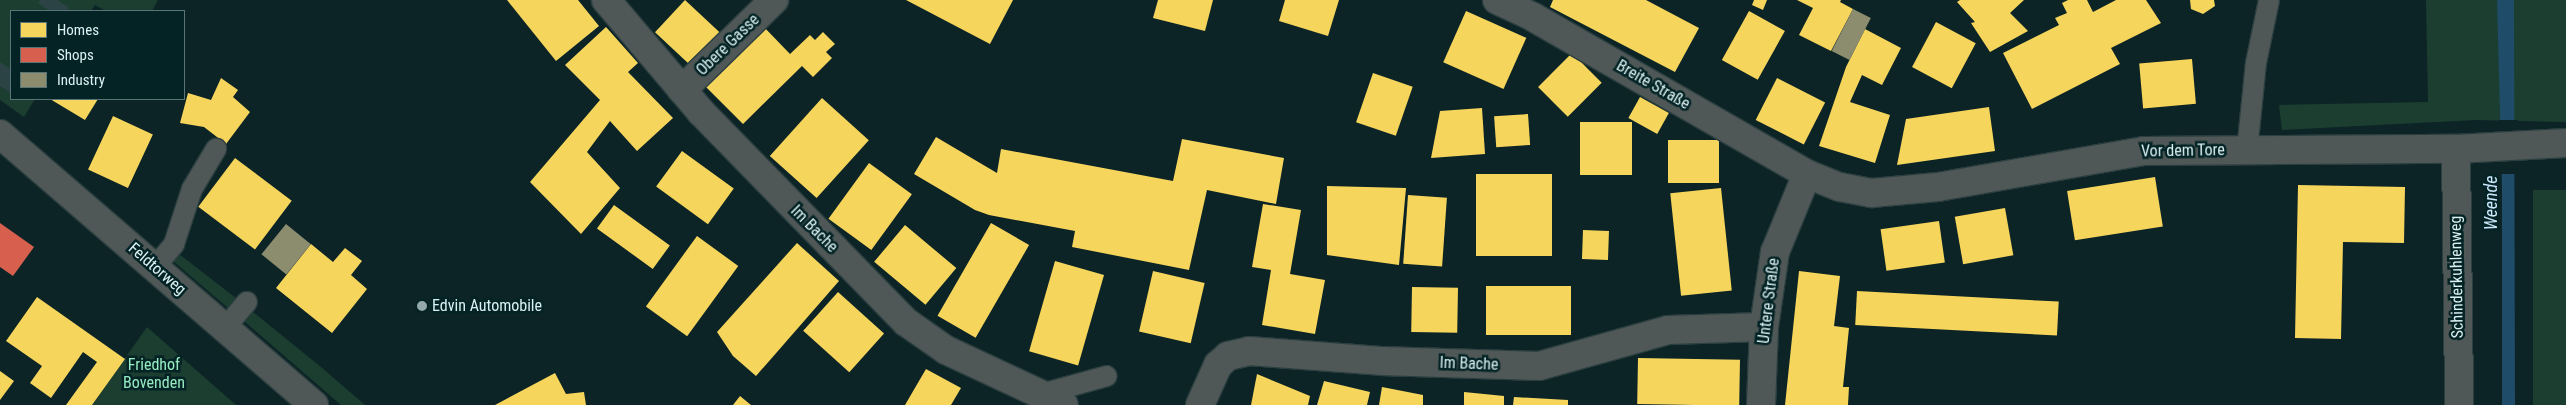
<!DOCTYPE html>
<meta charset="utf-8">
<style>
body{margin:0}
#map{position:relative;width:2566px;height:405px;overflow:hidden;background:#0c2426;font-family:"Roboto Condensed",sans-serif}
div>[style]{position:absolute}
.green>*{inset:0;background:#1c3e30;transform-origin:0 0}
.water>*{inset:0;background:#1f4c68}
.pier>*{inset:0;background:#0c2426;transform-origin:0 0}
.homes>*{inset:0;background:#f6d55c;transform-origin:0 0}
.shops>*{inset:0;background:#d6604d}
.industry>*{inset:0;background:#8c8c6e;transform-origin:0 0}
.trunk-tunnel>*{height:28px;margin-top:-14px;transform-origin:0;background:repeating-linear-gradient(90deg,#2b4345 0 28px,transparent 0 42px)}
.roads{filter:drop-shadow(1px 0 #2c3f40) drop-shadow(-1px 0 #2c3f40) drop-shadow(0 1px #2c3f40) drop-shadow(0 -1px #2c3f40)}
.service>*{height:20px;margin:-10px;padding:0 10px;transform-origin:10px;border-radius:10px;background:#4f5857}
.minor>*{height:28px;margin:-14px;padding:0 14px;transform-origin:14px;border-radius:14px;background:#4f5857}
.dots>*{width:14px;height:14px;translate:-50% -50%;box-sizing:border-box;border:2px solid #032325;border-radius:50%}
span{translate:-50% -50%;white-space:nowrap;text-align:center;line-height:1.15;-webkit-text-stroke:5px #032325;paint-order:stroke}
.street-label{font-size:16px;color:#dbf0f2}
.poi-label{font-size:16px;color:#dbf0f2}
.left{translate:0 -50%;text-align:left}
.park-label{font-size:16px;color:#97ebc0}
.water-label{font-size:18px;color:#cce7fc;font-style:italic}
.legend{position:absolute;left:10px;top:10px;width:175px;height:90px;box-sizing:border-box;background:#032325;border:1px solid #597577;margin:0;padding:6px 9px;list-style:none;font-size:15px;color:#dbf0f2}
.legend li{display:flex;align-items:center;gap:10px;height:25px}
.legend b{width:25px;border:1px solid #597577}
</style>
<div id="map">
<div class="green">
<div style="clip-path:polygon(0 0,158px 0,152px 11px,106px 11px,95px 5px,91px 11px,11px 11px,11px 99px,35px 99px,24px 117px,0 100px)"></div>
<div style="clip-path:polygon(2426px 0,2566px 0,2566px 122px,2476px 120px,2282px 130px,2279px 105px,2428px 102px)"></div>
<div style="left:2566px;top:190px;width:215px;height:33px;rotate:90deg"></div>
<div style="clip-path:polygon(179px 254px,236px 298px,228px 308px,173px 261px)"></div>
<div style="clip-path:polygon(253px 312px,321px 367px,365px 405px,341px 405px,245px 322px)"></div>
<div style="clip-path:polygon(147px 327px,236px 405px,92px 405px)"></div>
</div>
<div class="water">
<div style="clip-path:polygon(2497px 0,2514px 0,2515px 405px,2502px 405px,2502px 189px)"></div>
</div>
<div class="pier">
<div style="left:2498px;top:120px;width:20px;height:54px"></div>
</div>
<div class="homes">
<div style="clip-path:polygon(507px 0,578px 0,599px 26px,556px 61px)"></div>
<div style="left:685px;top:0;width:52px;height:44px;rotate:43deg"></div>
<div style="clip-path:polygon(906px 0,1013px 0,990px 44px)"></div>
<div style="clip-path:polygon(1158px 0,1213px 0,1205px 31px,1153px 18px)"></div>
<div style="clip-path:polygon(1285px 0,1339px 0,1328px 36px,1279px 21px)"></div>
<div style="clip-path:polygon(1553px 0,1646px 0,1699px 28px,1675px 72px,1550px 7px)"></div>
<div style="clip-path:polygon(1754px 0,1767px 0,1763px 10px,1752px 5px)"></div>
<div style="clip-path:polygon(1797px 0,1841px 0,1840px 2px,1853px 9px,1831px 51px,1799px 35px,1813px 8px)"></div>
<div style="clip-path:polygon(1960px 0,2024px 0,2010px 13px,2028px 31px,1990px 52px,1971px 23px,1975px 22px,1957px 2px)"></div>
<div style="clip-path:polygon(2068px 0,2087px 0,2093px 12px,2116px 0,2146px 0,2161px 23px,2111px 48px,2120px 64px,2032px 109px,2003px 53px,2059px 25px,2055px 18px,2067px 13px,2062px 3px)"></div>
<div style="clip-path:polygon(2190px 0,2214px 0,2215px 6px,2203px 14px,2191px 9px)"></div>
<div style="left:1466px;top:11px;width:66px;height:56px;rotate:24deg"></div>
<div style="left:1749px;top:11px;width:41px;height:56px;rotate:29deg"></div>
<div style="left:1936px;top:22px;width:45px;height:51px;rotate:28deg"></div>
<div style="clip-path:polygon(763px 26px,790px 54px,810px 35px,815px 40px,823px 32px,835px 44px,826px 52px,832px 58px,813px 77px,802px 66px,743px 124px,703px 84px)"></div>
<div style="clip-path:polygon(606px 27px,638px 63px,628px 72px,673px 118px,637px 151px,610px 121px,587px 152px,620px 188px,581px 234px,530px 182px,600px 100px,565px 65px)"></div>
<div style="clip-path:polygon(1865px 29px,1901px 48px,1882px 85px,1862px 75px,1850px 102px,1890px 115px,1875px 163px,1819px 146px,1846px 67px)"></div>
<div style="left:1572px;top:53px;width:42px;height:48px;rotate:45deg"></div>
<div style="left:2192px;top:59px;width:45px;height:53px;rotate:85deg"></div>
<div style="left:1373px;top:73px;width:42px;height:52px;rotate:19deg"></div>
<div style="clip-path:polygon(221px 78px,238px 90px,233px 97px,250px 112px,226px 144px,204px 127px,180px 123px,188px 93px,211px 100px)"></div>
<div style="left:1777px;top:78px;width:54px;height:47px;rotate:27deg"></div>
<div style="left:1640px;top:97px;width:33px;height:24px;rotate:29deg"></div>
<div style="left:822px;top:98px;width:63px;height:78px;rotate:42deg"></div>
<div style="clip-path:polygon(50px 99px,98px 99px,85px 120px)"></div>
<div style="clip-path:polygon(1989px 107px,1995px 151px,1897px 165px,1906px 119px)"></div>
<div style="clip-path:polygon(1482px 108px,1485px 154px,1431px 158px,1440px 111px)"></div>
<div style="left:1528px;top:114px;width:31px;height:34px;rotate:86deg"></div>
<div style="left:113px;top:116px;width:44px;height:59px;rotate:25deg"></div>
<div style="left:1580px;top:122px;width:52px;height:53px"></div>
<div style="clip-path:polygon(936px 137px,997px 173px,1001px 149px,1173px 181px,1182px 139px,1284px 158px,1276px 204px,1207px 190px,1189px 270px,1072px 247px,1075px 231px,989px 215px,975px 210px,914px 174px)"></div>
<div style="left:1668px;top:140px;width:51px;height:43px"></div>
<div style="left:682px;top:151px;width:64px;height:44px;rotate:36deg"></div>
<div style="left:235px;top:158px;width:71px;height:61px;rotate:37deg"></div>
<div style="left:869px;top:163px;width:53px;height:69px;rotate:36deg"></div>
<div style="left:1476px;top:174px;width:76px;height:82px"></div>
<div style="left:2155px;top:177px;width:50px;height:89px;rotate:81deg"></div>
<div style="clip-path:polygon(2298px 185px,2405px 187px,2404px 243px,2343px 242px,2341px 339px,2295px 338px)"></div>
<div style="clip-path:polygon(1327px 186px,1406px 188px,1399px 265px,1327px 255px)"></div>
<div style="left:1721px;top:188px;width:103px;height:51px;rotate:84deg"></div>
<div style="left:1408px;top:195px;width:39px;height:69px;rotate:4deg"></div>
<div style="clip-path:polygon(1263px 204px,1301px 210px,1290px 274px,1325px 280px,1315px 334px,1262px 325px,1271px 270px,1252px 267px)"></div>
<div style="left:614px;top:205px;width:69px;height:29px;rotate:36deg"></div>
<div style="left:2005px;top:208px;width:48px;height:51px;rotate:80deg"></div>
<div style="left:1939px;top:221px;width:42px;height:59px;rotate:82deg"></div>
<div style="left:991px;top:223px;width:44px;height:107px;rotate:30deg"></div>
<div style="left:905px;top:225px;width:67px;height:48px;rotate:40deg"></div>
<div style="left:1583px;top:230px;width:26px;height:29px;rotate:2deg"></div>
<div style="left:697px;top:236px;width:51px;height:87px;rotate:36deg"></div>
<div style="clip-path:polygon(797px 243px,839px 281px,756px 376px,733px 356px,717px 332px)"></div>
<div style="clip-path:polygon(311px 244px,333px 262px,345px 248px,362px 261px,351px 275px,367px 289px,332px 333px,276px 288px)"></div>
<div style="left:1055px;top:261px;width:51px;height:94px;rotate:16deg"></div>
<div style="left:1153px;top:271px;width:53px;height:62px;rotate:13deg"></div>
<div style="clip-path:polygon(1799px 271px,1840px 276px,1834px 326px,1849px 328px,1843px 387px,1849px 387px,1848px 405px,1785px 405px)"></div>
<div style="left:1571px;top:286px;width:49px;height:85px;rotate:90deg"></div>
<div style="left:1412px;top:287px;width:46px;height:45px;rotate:1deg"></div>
<div style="left:1857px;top:291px;width:202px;height:34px;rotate:3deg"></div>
<div style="left:838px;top:292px;width:62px;height:52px;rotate:42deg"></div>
<div style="clip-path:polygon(37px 297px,125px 359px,92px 405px,66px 405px,97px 362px,83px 352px,51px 398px,30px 383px,42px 366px,6px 341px)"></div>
<div style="left:1638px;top:358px;width:102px;height:46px;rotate:1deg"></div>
<div style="clip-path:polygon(926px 369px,961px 388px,951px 405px,905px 405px)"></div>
<div style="clip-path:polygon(0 371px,14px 381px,0 400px)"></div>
<div style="clip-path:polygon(555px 373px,566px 394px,584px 392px,586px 405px,495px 405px)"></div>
<div style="clip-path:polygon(1257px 374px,1310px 396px,1308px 405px,1251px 405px)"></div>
<div style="clip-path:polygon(1324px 381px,1370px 392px,1367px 405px,1317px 405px)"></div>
<div style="clip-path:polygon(1382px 387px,1423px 395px,1423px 405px,1379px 405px)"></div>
<div style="clip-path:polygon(1464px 392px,1504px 396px,1504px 405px,1464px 405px)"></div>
<div style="clip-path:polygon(740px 396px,751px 405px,733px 405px)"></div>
<div style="clip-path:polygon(1514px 397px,1568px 400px,1568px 405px,1513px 405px)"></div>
</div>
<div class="shops">
<div style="clip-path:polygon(0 223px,34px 247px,13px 276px,0 267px)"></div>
</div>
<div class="industry">
<div style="left:1853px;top:9px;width:20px;height:47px;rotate:27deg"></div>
<div style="left:286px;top:224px;width:32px;height:39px;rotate:39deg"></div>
</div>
<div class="trunk-tunnel">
<div style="left:50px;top:11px;width:13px;rotate:-58deg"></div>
<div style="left:0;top:86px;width:20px;rotate:-57deg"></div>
</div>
<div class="roads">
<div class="service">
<div style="left:2247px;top:151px;width:88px;rotate:-84.2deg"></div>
<div style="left:2256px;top:63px;width:64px;rotate:-78.3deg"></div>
<div style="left:155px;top:267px;width:30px;rotate:-50deg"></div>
<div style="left:174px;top:244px;width:58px;rotate:-71.9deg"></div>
<div style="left:192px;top:189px;width:47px;rotate:-59deg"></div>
<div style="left:225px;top:328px;width:34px;rotate:-50deg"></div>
<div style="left:1042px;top:394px;width:67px;rotate:-15.5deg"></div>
</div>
<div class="minor">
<div style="left:606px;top:0;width:147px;rotate:49.7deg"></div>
<div style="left:701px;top:112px;width:293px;rotate:45.7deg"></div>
<div style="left:906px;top:322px;width:49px;rotate:35deg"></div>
<div style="left:946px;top:350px;width:130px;rotate:25deg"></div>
<div style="left:1497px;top:0;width:40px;rotate:25deg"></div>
<div style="left:1533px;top:17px;width:316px;rotate:29.8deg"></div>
<div style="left:1807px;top:174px;width:35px;rotate:22deg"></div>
<div style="left:1840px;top:187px;width:33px;rotate:11deg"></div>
<div style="left:1872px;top:193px;width:66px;rotate:-5.2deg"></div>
<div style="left:1938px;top:187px;width:209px;rotate:-9.9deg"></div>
<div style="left:2144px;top:151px;width:312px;rotate:-0.4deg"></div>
<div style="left:2456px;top:149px;width:110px;rotate:-3.1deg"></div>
<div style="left:682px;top:90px;width:129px;rotate:-44.4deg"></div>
<div style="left:0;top:134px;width:415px;rotate:40.8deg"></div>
<div style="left:2456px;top:149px;width:256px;rotate:89.3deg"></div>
<div style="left:1200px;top:405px;width:44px;rotate:-65.8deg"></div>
<div style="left:1218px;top:365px;width:13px;rotate:-42deg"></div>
<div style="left:1228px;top:356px;width:22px;rotate:-13deg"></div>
<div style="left:1249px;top:351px;width:132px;rotate:4.3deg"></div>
<div style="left:1381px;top:361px;width:158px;rotate:1.8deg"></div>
<div style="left:1539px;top:366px;width:134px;rotate:-15.6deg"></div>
<div style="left:1668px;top:330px;width:96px;rotate:-1.8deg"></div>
<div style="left:1761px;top:405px;width:78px;rotate:-87.8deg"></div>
<div style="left:1764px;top:327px;width:76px;rotate:-81.7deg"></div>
<div style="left:1775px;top:252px;width:84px;rotate:-67.7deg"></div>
</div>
</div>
<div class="dots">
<div style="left:422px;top:306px;background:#93a9ab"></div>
</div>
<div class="street-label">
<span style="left:728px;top:45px;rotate:-44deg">Obere Gasse</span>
<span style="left:1653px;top:85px;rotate:30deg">Breite Straße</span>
<span style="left:2183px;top:151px;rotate:-1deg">Vor dem Tore</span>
<span style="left:814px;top:229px;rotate:45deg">Im Bache</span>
<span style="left:157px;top:269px;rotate:41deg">Feldtorweg</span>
<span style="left:2457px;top:277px;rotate:-91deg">Schinderkuhlenweg</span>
<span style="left:1769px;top:301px;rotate:-83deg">Untere Straße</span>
<span style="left:1469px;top:364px;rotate:2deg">Im Bache</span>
</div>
<div class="poi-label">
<span class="left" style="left:432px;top:306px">Edvin Automobile</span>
</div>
<div class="park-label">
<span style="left:154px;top:374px">Friedhof<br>Bovenden</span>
</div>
<div class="water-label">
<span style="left:2491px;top:203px;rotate:-90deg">Weende</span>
</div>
<ul class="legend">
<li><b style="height:14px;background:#f6d55c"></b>Homes</li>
<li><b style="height:14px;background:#d6604d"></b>Shops</li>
<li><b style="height:14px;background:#8c8c6e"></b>Industry</li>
</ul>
</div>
